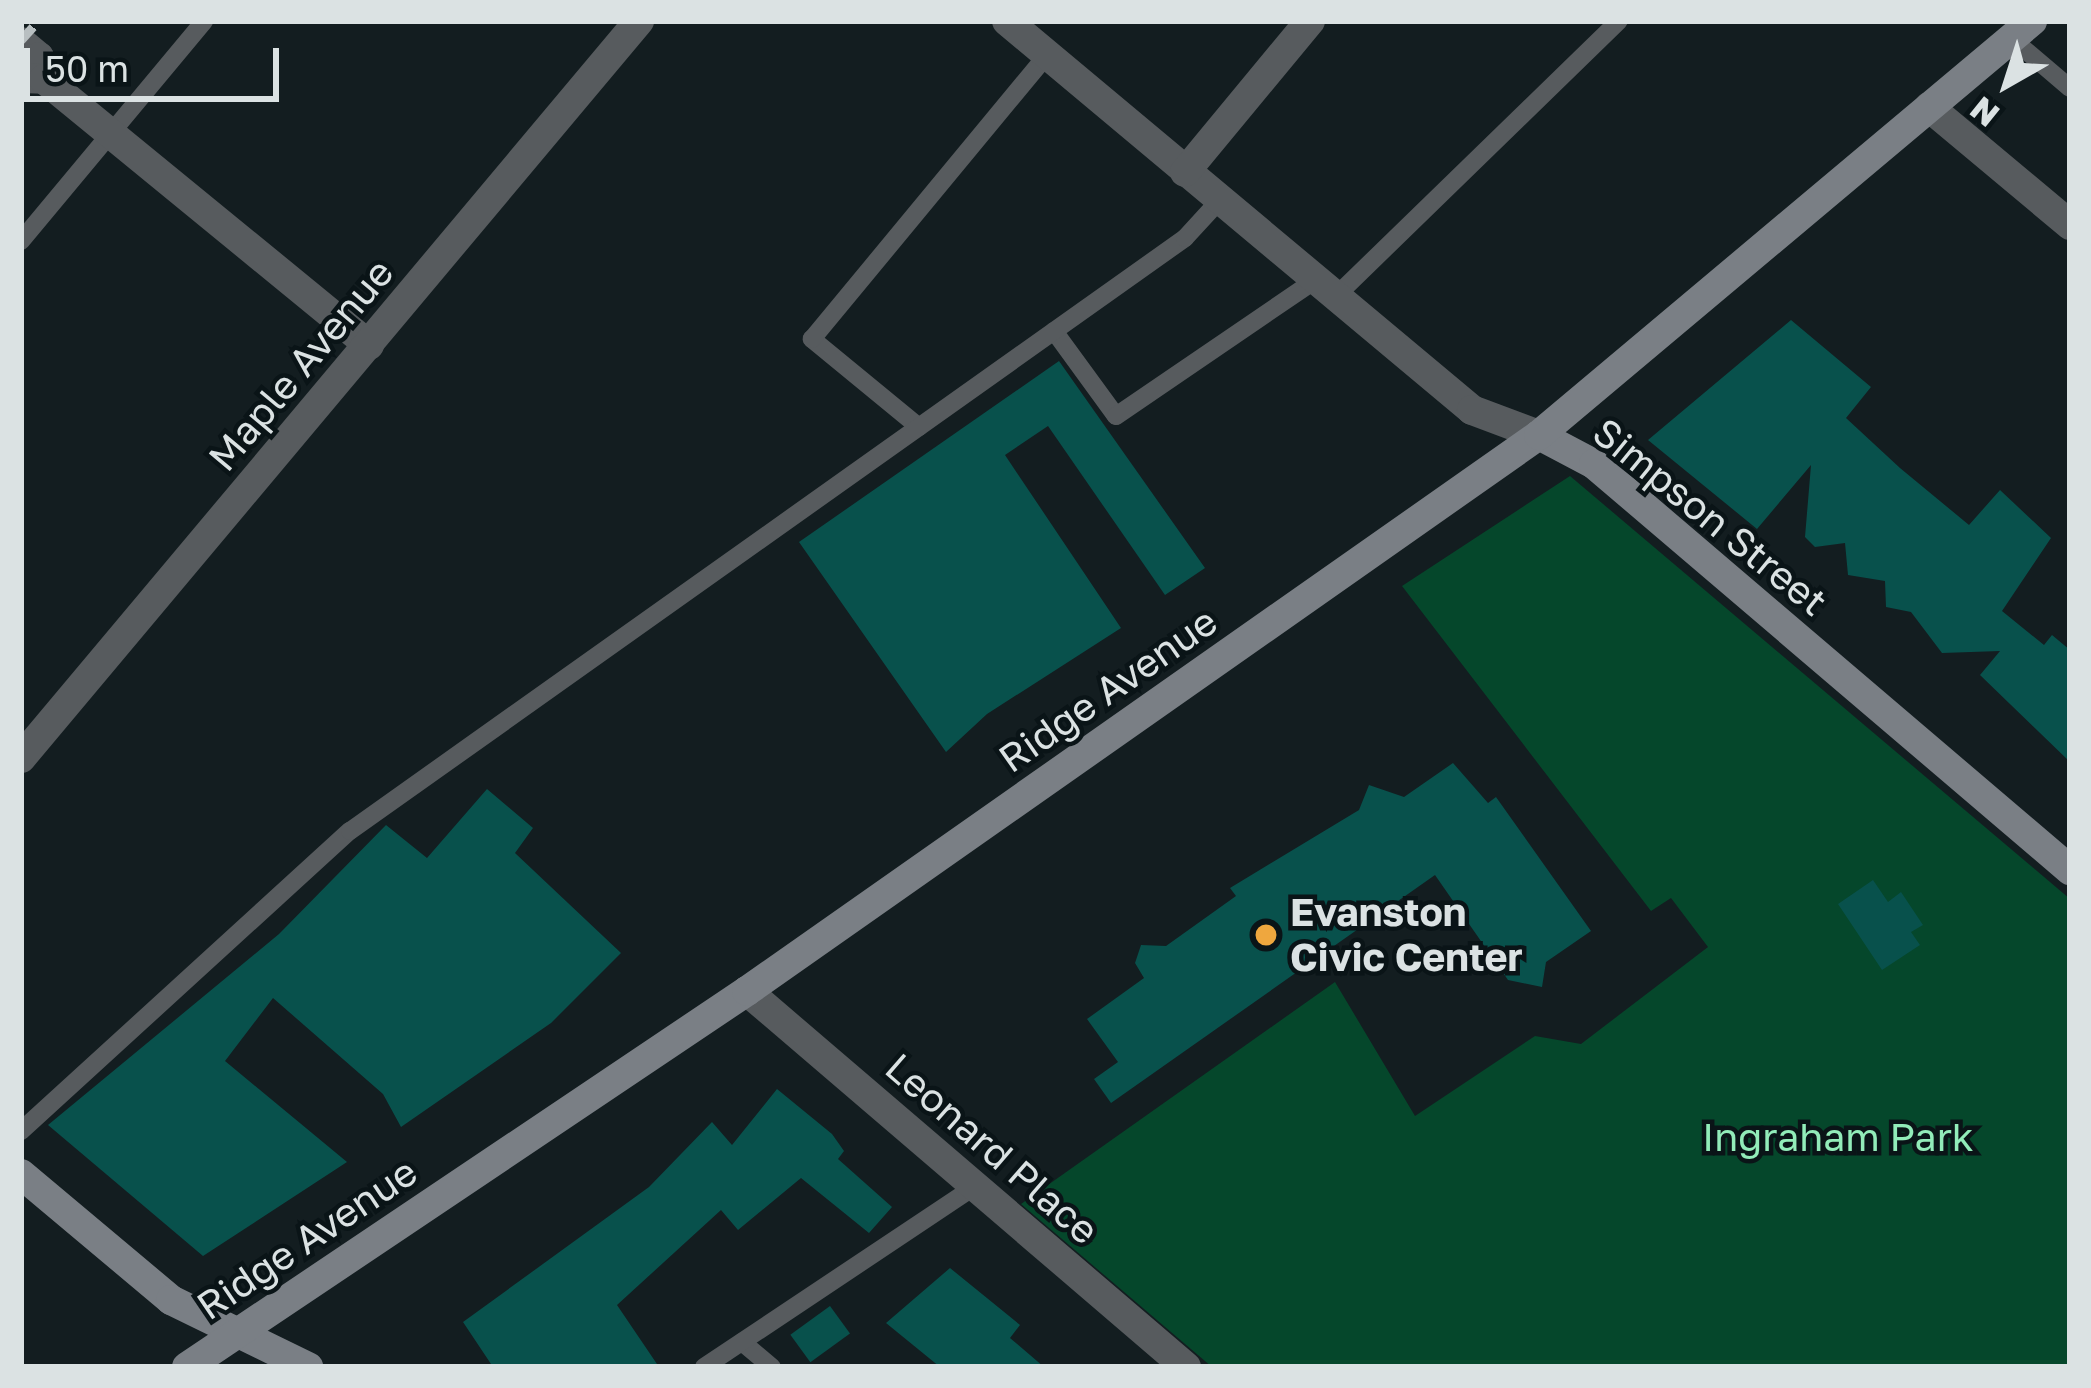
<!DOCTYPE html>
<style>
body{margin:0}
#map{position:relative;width:2091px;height:1388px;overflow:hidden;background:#131d20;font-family:"Golos Text",sans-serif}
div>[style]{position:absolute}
.green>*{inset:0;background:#05472b}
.building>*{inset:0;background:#08514c;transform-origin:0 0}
.lane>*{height:18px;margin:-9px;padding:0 9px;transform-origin:9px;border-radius:9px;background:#575b5e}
.street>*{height:30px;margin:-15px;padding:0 15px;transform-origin:15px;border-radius:15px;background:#575b5e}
.secondary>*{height:30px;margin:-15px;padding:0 15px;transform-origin:15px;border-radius:15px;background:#7a7f85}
.rail>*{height:9px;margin-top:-4.5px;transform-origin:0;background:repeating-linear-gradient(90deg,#b8bfc1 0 18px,transparent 0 27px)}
.dots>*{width:33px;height:33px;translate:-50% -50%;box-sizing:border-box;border:6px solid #0a1417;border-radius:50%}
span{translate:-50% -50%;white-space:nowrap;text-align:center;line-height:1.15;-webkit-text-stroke:9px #0a1417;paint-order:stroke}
.street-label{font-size:39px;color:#dbe2e3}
.poi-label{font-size:39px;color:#dbe2e3;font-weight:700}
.left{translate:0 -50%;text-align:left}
.park-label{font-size:39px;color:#92ecb9}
.frame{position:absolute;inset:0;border:24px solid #dbe2e3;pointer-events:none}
.north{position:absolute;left:1947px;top:24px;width:120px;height:120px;-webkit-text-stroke:9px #0a1417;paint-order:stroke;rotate:219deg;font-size:33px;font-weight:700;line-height:48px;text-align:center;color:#dbe2e3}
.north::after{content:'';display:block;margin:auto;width:42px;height:54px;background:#dbe2e3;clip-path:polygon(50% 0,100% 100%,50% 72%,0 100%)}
.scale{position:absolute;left:24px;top:48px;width:255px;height:54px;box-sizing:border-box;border:6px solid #dbe2e3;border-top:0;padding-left:15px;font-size:36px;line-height:42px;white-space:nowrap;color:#dbe2e3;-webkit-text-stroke:9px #0a1417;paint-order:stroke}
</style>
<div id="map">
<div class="green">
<div style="clip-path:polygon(1570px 476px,2070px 899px,2070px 1367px,1212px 1367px,1021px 1204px,1335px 982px,1415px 1116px,1535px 1036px,1581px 1044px,1708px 947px,1671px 898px,1651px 911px,1402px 586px)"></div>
</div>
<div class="building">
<div style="clip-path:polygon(1791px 320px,1871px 387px,1846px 418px,1900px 468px,1969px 525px,2000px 490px,2051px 538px,2002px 611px,2044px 645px,2052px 635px,2070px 650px,2070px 762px,1980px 675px,2000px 651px,1942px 653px,1911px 612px,1886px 607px,1885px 581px,1848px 575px,1845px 543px,1815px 547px,1805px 537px,1811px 465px,1757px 529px,1648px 440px)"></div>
<div style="clip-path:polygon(1059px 361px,1205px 568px,1165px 595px,1048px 426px,1005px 455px,1121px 628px,987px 714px,946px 752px,799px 542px)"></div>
<div style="clip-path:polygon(1453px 763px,1488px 803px,1496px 797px,1591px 931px,1546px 962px,1542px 987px,1508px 980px,1435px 875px,1111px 1103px,1094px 1079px,1118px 1062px,1087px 1019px,1144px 978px,1135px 963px,1141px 945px,1166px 946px,1236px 896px,1230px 888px,1359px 810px,1369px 785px,1404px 797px)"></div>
<div style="clip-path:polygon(487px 789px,533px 828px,515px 853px,621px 953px,551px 1023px,401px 1127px,383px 1094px,273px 998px,225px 1061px,347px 1162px,203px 1256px,48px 1125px,279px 934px,386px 825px,427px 858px)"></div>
<div style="clip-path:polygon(1873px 880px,1888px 902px,1901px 892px,1923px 925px,1911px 932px,1920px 945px,1882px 970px,1838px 904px)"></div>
<div style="clip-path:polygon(777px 1089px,832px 1134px,844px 1151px,838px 1159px,892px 1207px,869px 1233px,801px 1178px,738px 1230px,721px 1210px,617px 1305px,659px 1367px,493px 1367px,463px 1322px,649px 1187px,712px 1122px,732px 1145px)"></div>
<div style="clip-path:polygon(950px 1268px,1020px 1325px,1010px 1338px,1044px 1367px,940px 1367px,886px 1323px)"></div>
<div style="left:830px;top:1306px;width:34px;height:49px;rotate:54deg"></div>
</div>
<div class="lane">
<div style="left:2011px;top:38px;width:77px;rotate:40.3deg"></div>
<div style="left:21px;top:241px;width:286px;rotate:-50.2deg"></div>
<div style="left:1335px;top:297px;width:396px;rotate:-44.2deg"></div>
<div style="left:1054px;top:331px;width:105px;rotate:53.9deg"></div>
<div style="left:1116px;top:416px;width:241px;rotate:-34.3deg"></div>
<div style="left:919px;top:427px;width:139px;rotate:-140.6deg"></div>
<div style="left:812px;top:339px;width:369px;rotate:-50.4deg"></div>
<div style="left:21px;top:1131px;width:445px;rotate:-42.4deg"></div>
<div style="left:350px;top:831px;width:1024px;rotate:-35.38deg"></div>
<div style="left:1185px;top:238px;width:50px;rotate:-47.4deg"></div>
<div style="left:742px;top:1342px;width:39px;rotate:40deg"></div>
<div style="left:704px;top:1367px;width:326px;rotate:-33.7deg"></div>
</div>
<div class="street">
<div style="left:1007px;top:21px;width:606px;rotate:39.91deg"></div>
<div style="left:1472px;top:410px;width:72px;rotate:20.5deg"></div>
<div style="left:21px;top:42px;width:23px;rotate:40deg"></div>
<div style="left:39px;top:57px;width:23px;rotate:77deg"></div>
<div style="left:21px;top:78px;width:23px;rotate:2deg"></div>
<div style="left:44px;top:79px;width:420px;rotate:39.3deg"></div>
<div style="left:1929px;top:107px;width:184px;rotate:39.9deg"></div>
<div style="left:1185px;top:172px;width:196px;rotate:-50.4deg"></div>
<div style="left:21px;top:758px;width:962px;rotate:-50.02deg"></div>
<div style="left:747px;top:991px;width:578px;rotate:40.58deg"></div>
</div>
<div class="secondary">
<div style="left:1539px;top:435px;width:62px;rotate:27.8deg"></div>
<div style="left:1594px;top:464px;width:626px;rotate:40.46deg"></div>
<div style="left:21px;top:1174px;width:196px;rotate:40deg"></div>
<div style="left:171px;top:1300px;width:153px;rotate:26.1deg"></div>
<div style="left:187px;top:1367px;width:675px;rotate:-33.88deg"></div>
<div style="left:747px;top:991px;width:968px;rotate:-35.07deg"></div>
<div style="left:1539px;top:435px;width:644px;rotate:-40.02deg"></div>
</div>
<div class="rail">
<div style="left:21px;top:40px;width:25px;rotate:-48deg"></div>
</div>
<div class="dots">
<div style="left:1266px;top:935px;background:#efa73e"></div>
</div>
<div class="street-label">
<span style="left:301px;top:365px;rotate:-50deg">Maple Avenue</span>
<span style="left:1710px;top:517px;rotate:39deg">Simpson Street</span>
<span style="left:1108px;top:690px;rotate:-35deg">Ridge Avenue</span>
<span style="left:992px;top:1149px;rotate:41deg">Leonard Place</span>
<span style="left:307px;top:1239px;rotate:-34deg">Ridge Avenue</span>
</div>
<div class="poi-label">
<span class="left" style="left:1290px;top:935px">Evanston<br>Civic Center</span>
</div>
<div class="park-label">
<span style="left:1838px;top:1137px">Ingraham Park</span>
</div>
<div class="frame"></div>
<div class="north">N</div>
<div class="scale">50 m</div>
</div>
